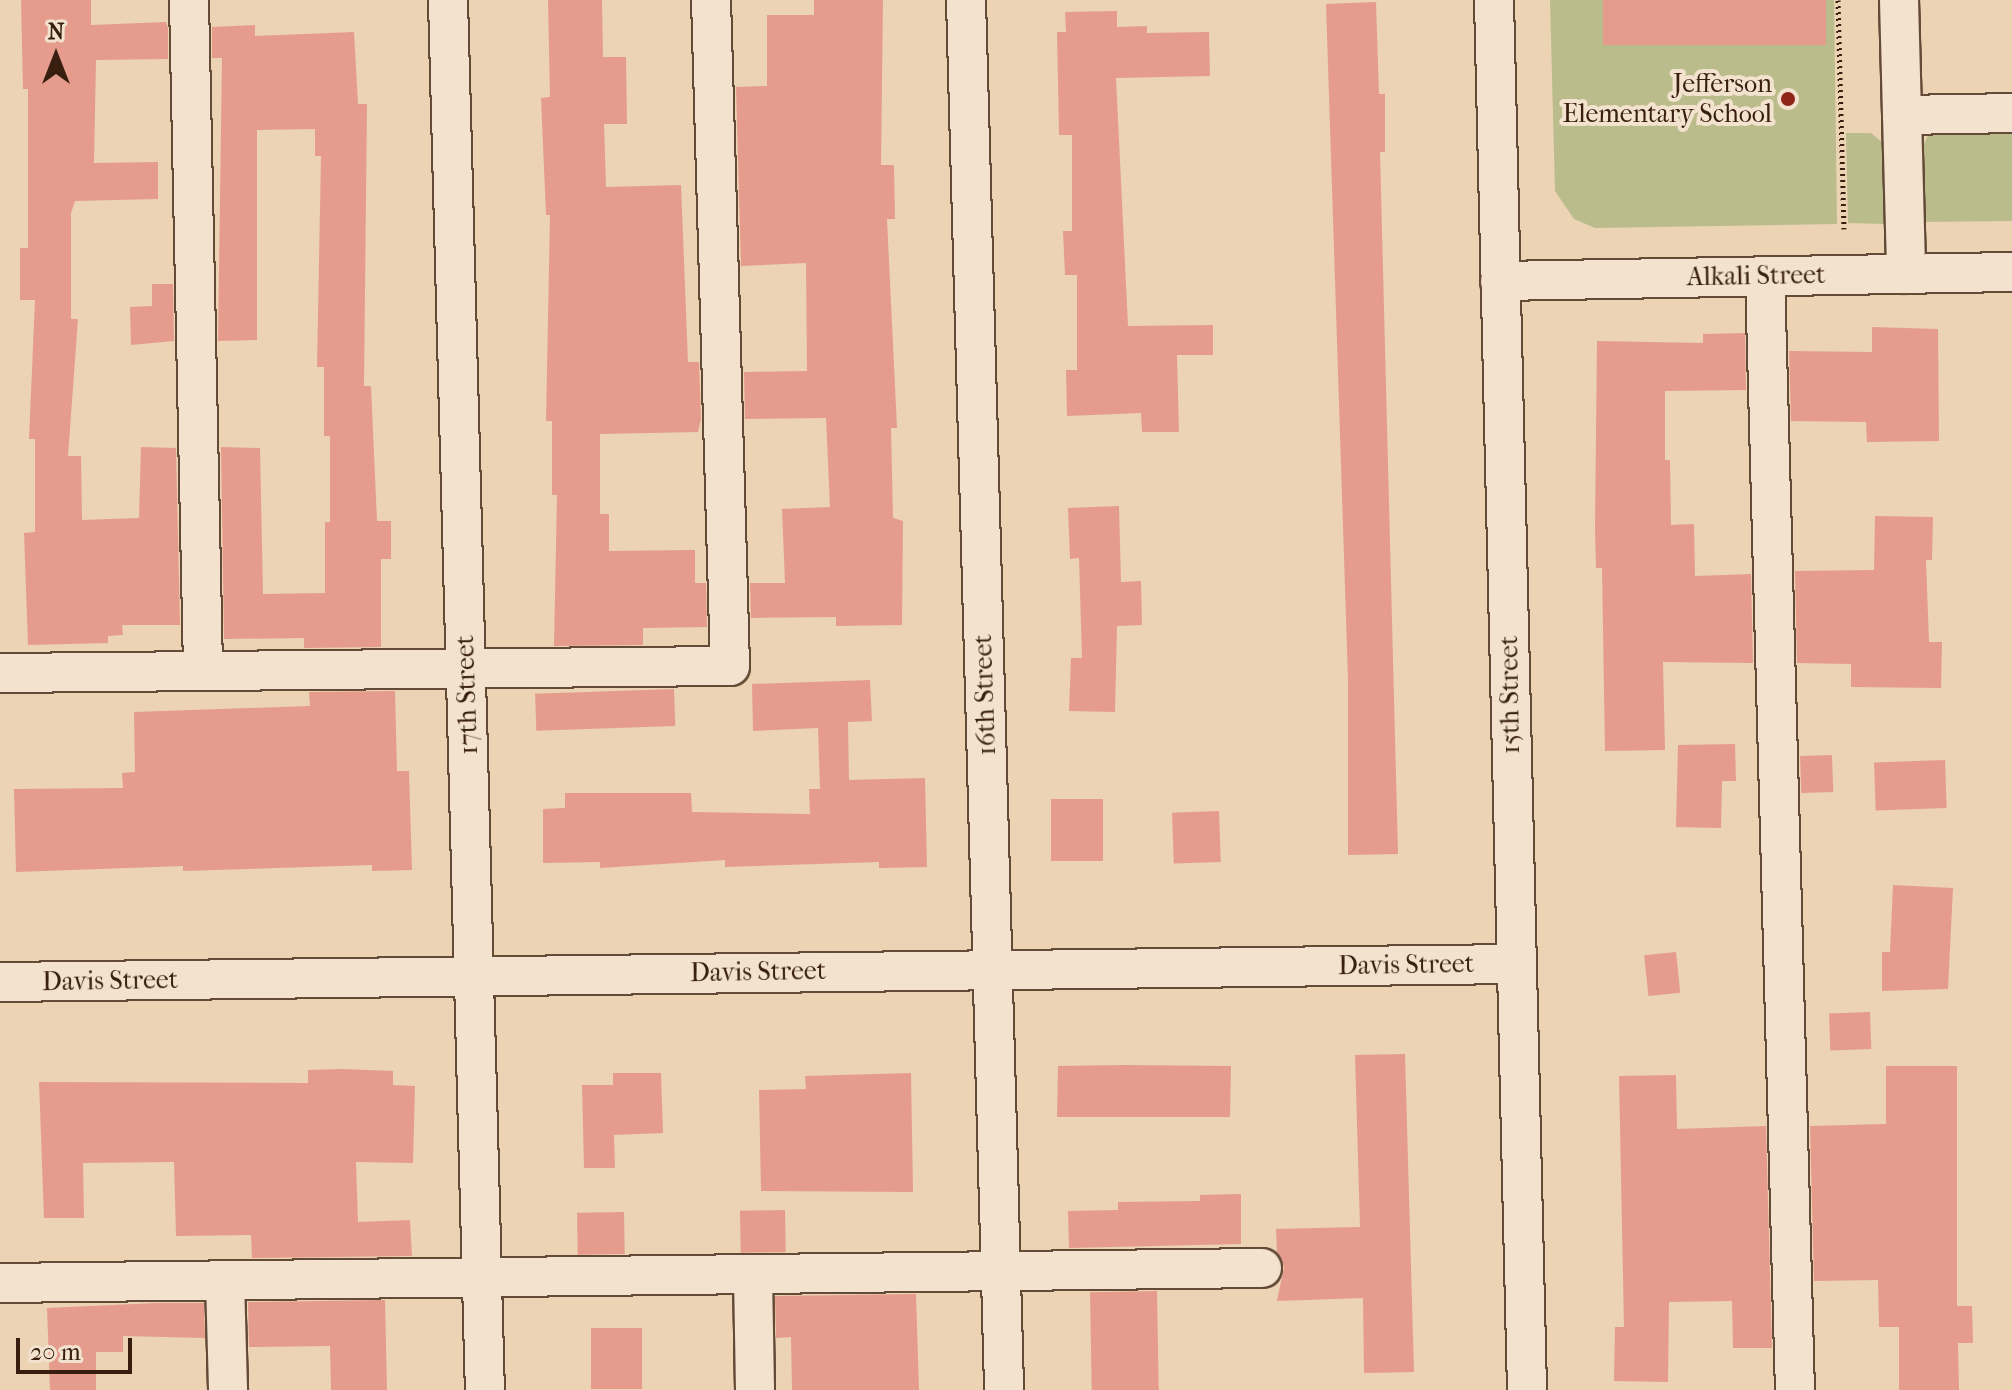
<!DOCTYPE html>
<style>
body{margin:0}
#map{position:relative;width:2012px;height:1390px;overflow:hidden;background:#ebd3b4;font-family:"IM FELL French Canon",serif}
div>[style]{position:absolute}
.green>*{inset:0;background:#babc8b}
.building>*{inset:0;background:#e59c8c;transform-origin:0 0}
.path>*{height:5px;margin-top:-2.5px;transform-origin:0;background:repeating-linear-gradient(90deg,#371e0e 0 2px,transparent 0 6px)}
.roads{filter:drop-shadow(2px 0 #644b38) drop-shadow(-2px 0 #644b38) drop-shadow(0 2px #644b38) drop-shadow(0 -2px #644b38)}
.minor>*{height:38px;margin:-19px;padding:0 19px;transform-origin:19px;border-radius:19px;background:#f2e2ce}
.dots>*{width:22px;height:22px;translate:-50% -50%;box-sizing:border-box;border:4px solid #f2e2ce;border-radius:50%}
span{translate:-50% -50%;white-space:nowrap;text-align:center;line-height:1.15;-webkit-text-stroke:8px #f2e2ce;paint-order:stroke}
.poi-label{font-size:26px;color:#371e0e}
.right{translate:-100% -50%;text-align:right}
.street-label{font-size:26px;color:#371e0e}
.north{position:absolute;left:16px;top:16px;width:80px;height:80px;-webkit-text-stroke:6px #f2e2ce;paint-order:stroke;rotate:0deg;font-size:22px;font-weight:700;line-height:32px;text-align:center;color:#371e0e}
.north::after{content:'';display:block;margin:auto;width:28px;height:36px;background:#371e0e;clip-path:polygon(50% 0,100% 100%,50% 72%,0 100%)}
.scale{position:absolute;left:16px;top:1338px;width:116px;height:36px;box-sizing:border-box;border:4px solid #371e0e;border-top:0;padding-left:10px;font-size:24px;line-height:28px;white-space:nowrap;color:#371e0e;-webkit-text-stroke:6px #f2e2ce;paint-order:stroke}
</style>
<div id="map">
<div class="green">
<div style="clip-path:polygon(1550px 0,1603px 0,1605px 45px,1826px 39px,1826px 0,1834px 0,1837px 224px,1595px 228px,1574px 219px,1555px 191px)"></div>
<div style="clip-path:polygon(2012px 129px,2012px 221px,1922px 222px,1922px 149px,1928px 135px)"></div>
<div style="clip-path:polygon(1846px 133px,1871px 133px,1882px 142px,1888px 224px,1848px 223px)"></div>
</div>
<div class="building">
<div style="clip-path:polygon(21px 0,91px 0,91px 25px,166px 22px,168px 28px,168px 59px,96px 60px,94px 163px,158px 162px,158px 199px,75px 201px,71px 213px,71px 319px,78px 319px,68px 456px,81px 456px,82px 520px,139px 518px,141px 447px,176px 448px,180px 625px,122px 625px,123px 635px,108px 636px,108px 643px,28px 645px,24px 533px,35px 532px,35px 439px,29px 439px,35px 300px,20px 300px,20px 248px,28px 248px,28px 89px,23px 89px)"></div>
<div style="clip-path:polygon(548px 0,602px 0,603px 57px,626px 57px,627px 124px,604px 124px,606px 187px,681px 185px,688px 362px,699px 362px,701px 419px,698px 432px,600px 434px,600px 514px,609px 514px,609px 551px,695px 550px,695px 583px,706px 583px,707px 627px,643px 628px,643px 645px,554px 646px,557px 495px,552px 495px,552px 421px,546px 421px,550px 215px,546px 215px,541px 98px,550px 97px)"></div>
<div style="clip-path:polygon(814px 0,883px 0,881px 165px,894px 165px,895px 219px,887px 219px,897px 428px,891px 428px,893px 518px,903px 521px,902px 625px,836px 626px,836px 617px,751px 618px,750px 583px,785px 583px,782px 509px,830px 507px,826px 418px,745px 419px,744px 372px,807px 371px,806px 263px,741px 266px,736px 87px,767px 86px,767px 15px,814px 15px)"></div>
<div style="left:1603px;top:0;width:223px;height:45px"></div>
<div style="clip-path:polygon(1376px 2px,1379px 94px,1385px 94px,1385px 152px,1380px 152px,1398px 854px,1348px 855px,1348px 680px,1326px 4px)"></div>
<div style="clip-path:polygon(1117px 11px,1117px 27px,1147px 26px,1147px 33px,1209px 32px,1210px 76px,1116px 78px,1128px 326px,1213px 325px,1213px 355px,1177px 355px,1179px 432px,1142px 432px,1141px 413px,1067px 416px,1066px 370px,1077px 370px,1077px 275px,1065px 275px,1063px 231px,1072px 231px,1072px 135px,1059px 135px,1057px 32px,1066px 32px,1065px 12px)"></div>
<div style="clip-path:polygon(255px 25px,255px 36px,354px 32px,358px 104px,367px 104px,364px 386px,371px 386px,377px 521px,391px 521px,391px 559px,381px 559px,381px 647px,304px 648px,304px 638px,224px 639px,221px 447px,260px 448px,263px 594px,325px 593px,325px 522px,330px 522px,330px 436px,324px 436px,324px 367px,317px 367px,321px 156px,315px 156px,315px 129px,257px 130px,257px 340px,218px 341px,222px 58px,212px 58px,212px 27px)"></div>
<div style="clip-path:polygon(152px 284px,173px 284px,174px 341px,131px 345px,130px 307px,152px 306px)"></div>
<div style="clip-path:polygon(1872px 327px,1938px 329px,1939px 441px,1867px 442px,1866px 422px,1791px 421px,1789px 351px,1872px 352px)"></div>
<div style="clip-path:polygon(1745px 333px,1746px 390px,1665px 391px,1665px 460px,1670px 460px,1671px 525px,1694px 524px,1695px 576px,1751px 574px,1753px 663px,1663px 662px,1665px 750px,1605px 751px,1602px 568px,1596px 568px,1595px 528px,1597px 341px,1703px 343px,1703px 334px)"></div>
<div style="clip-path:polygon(1119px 506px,1121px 582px,1141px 581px,1142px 625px,1117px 626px,1115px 712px,1069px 711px,1071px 658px,1082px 658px,1079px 558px,1070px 559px,1068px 508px)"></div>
<div style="clip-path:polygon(1875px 516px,1933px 517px,1932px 560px,1926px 560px,1929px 642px,1942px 642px,1941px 688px,1851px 687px,1851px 664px,1797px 663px,1795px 571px,1874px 570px)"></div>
<div style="clip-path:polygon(870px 680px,872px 721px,848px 722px,849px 780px,925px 778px,927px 867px,879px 868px,879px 862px,725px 867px,725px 860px,600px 868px,600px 862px,543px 863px,543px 809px,565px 808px,565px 793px,691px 793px,692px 812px,810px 814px,809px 789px,820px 789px,818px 728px,753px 731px,752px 684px)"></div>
<div style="left:674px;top:689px;width:37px;height:139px;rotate:88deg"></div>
<div style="clip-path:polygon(395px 691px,397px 771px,409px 771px,412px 870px,372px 871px,372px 865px,183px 871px,183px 866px,16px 872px,14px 789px,123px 788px,122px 773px,135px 772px,134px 712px,310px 706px,309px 692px)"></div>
<div style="clip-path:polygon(1735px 744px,1736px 781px,1722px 781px,1721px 828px,1676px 827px,1678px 745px)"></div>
<div style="left:1832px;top:755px;width:37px;height:32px;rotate:88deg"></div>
<div style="left:1945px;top:760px;width:48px;height:71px;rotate:88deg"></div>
<div style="left:1051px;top:799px;width:52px;height:62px"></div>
<div style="left:1219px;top:811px;width:51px;height:47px;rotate:88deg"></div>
<div style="clip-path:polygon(1893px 885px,1953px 888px,1948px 989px,1882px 991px,1882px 952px,1890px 952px)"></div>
<div style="left:1676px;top:952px;width:41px;height:32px;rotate:84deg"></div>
<div style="left:1870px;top:1012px;width:37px;height:41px;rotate:88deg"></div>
<div style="clip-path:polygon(1405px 1054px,1414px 1372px,1364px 1373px,1363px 1298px,1277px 1301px,1284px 1267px,1277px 1252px,1276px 1229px,1360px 1227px,1355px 1055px)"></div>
<div style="clip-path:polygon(1123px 1065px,1231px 1066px,1230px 1117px,1057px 1117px,1058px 1066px)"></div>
<div style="clip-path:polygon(1886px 1066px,1957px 1066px,1957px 1306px,1972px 1306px,1973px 1343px,1958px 1343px,1959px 1390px,1899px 1390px,1899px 1327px,1879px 1327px,1878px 1280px,1814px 1281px,1810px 1126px,1886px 1124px)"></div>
<div style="clip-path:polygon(342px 1069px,393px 1071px,393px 1085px,415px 1086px,413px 1163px,356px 1162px,358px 1222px,410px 1220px,412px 1256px,252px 1258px,251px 1235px,176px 1236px,174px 1162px,83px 1163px,84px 1218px,44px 1218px,39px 1082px,308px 1083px,308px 1070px)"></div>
<div style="clip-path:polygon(613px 1073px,661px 1073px,663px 1133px,614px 1135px,615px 1168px,584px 1168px,582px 1085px,613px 1085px)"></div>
<div style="clip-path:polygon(911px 1073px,913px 1192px,761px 1191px,759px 1090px,806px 1089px,805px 1076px)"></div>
<div style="clip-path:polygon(1676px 1075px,1677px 1129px,1766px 1126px,1772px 1348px,1733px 1348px,1732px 1301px,1669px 1302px,1668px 1382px,1614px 1381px,1615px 1327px,1624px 1327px,1619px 1076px)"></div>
<div style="clip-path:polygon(1241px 1194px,1241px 1244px,1069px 1248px,1068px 1211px,1118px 1210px,1118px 1202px,1200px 1201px,1200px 1195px)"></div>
<div style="left:785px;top:1210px;width:42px;height:45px;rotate:89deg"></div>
<div style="left:624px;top:1212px;width:42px;height:47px;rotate:89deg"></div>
<div style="left:1157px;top:1291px;width:99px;height:67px;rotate:89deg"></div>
<div style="clip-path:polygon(916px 1294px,919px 1390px,792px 1390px,791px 1337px,776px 1338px,775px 1296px)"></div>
<div style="clip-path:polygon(385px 1300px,387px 1390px,331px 1390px,330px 1346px,249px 1347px,248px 1302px)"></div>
<div style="clip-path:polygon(156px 1303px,204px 1303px,205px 1338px,123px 1336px,123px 1352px,96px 1352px,96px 1390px,50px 1390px,47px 1308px)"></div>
<div style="left:591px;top:1328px;width:51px;height:61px"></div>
</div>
<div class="path">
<div style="left:1838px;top:0;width:229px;rotate:88.5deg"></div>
</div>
<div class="roads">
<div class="minor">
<div style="left:189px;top:0;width:671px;rotate:88.8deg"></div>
<div style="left:448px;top:0;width:1390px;rotate:88.48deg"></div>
<div style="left:966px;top:0;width:1391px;rotate:88.43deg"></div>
<div style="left:1494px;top:0;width:1390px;rotate:88.64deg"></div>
<div style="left:1899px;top:0;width:274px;rotate:88.5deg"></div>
<div style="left:1902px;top:115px;width:110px;rotate:-1deg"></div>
<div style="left:1765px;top:276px;width:1114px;rotate:88.46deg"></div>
<div style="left:1500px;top:281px;width:512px;rotate:-1.01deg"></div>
<div style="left:0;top:673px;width:730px;rotate:-0.55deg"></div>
<div style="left:730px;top:666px;width:666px;rotate:-91.63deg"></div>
<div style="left:0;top:982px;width:1517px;rotate:-0.68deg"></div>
<div style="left:753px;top:1275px;width:115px;rotate:89deg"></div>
<div style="left:225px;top:1281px;width:109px;rotate:88.4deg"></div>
<div style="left:0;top:1283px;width:1262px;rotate:-0.68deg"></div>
</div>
</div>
<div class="dots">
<div style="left:1788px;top:99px;background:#8f2418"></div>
</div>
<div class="poi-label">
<span class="right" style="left:1772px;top:99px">Jefferson<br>Elementary School</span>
</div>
<div class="street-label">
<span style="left:1756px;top:276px;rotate:-1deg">Alkali Street</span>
<span style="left:467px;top:695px;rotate:-92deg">17th Street</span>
<span style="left:985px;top:695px;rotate:-92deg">16th Street</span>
<span style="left:1510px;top:695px;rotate:-91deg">15th Street</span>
<span style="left:1406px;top:965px;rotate:-1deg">Davis Street</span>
<span style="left:758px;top:972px;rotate:-1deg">Davis Street</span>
<span style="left:110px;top:981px;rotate:-1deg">Davis Street</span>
</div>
<div class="north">N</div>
<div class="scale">20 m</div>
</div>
